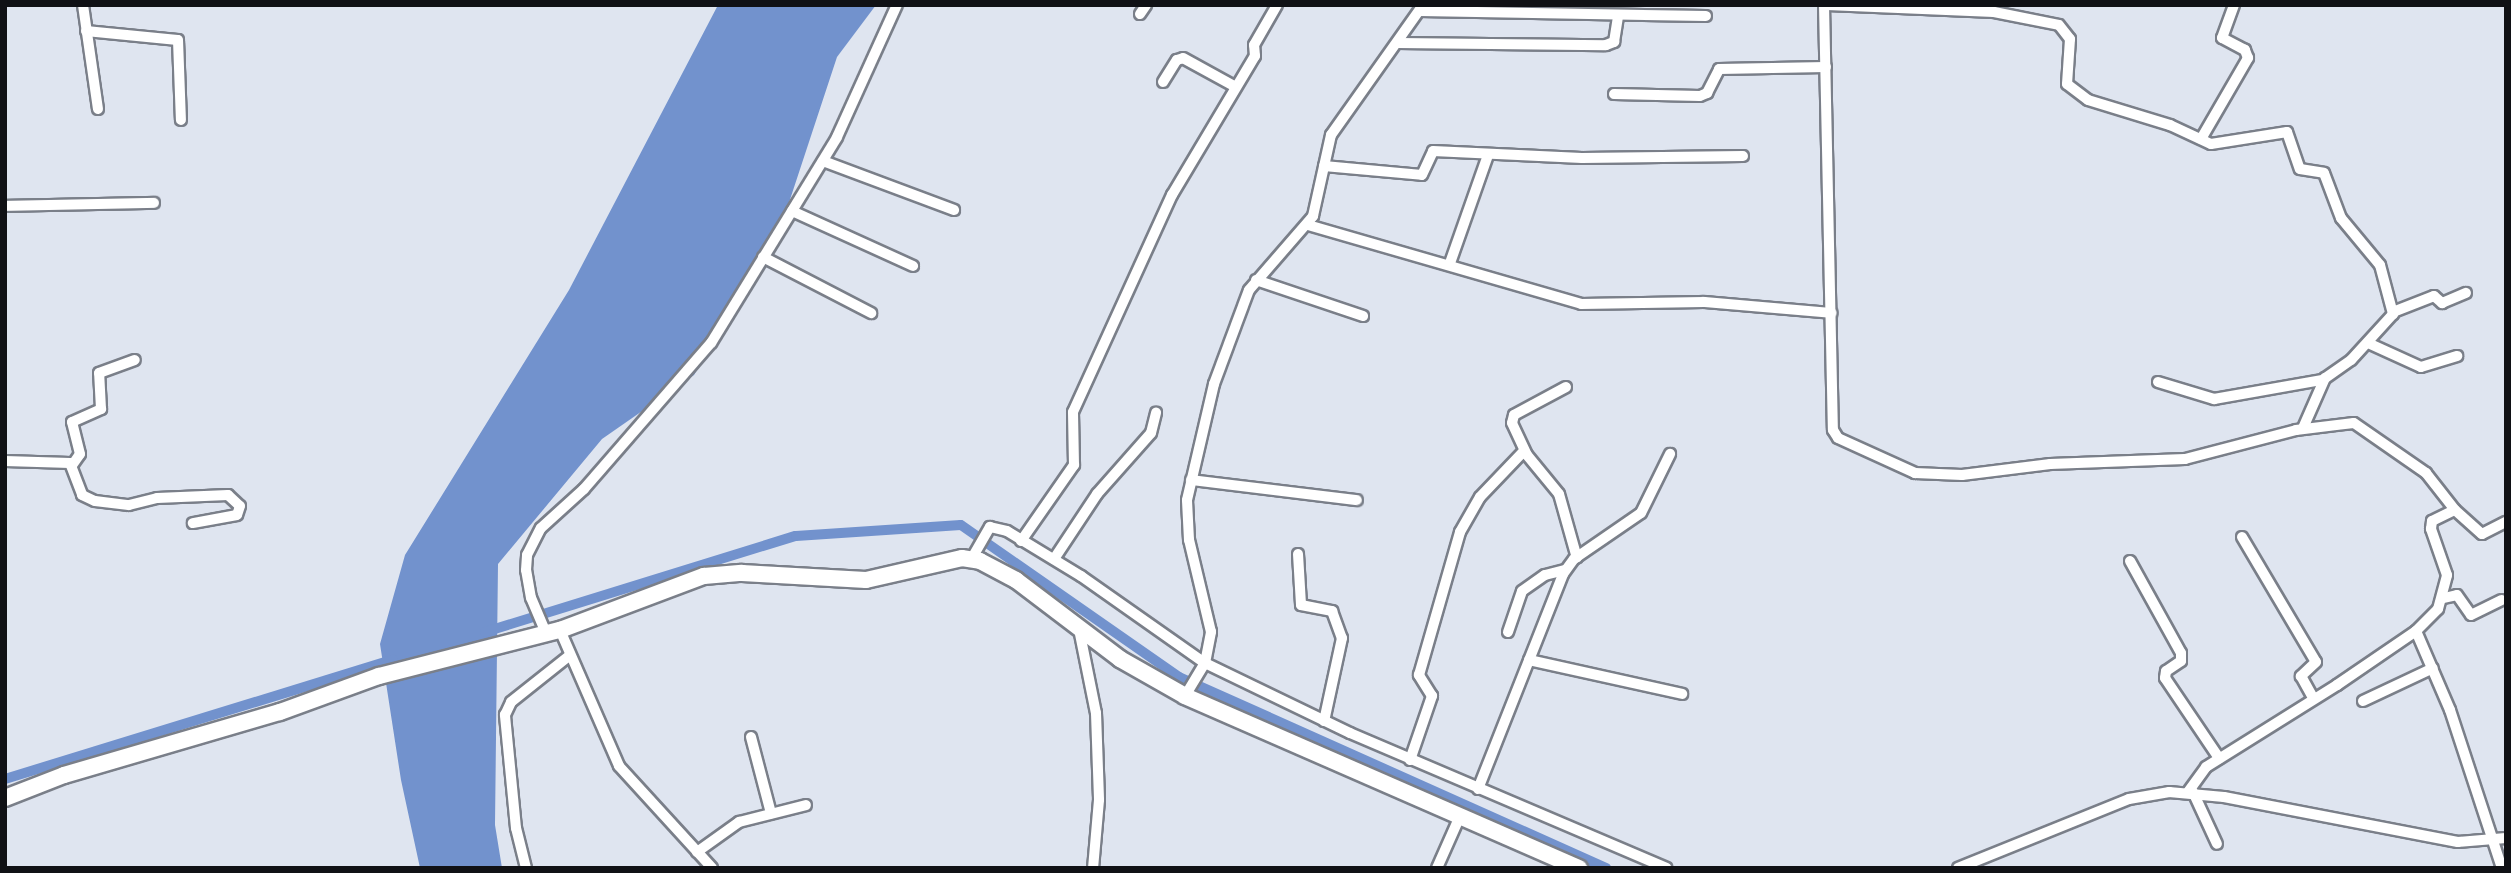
<!DOCTYPE html>
<style>
body{margin:0}
#map{position:relative;width:2511px;height:873px;overflow:hidden;background:#dfe5f0;font-family:"Sofia Sans Condensed",sans-serif}
div>[style]{position:absolute}
.water>*{inset:0;background:#7292cd}
.canal>*{height:10px;margin:-5px;padding:0 5px;transform-origin:5px;border-radius:5px;background:#7292cd}
.roads{filter:drop-shadow(2px 0 #7a7f89) drop-shadow(-2px 0 #7a7f89) drop-shadow(0 2px #7a7f89) drop-shadow(0 -2px #7a7f89)}
.street>*{height:10px;margin:-5px;padding:0 5px;transform-origin:5px;border-radius:5px;background:#fff}
.secondary>*{height:16px;margin:-8px;padding:0 8px;transform-origin:8px;border-radius:8px;background:#fff}
span{translate:-50% -50%;white-space:nowrap;text-align:center;line-height:1.15;-webkit-text-stroke:7px #fff;paint-order:stroke}
.frame{position:absolute;inset:0;border:7px solid #101115;pointer-events:none}
</style>
<div id="map">
<div class="water">
<div style="clip-path:polygon(718px 5px,876px 5px,837px 57px,776px 242px,694px 375px,602px 439px,498px 564px,495px 825px,502px 868px,420px 868px,401px 780px,380px 644px,405px 555px,569px 290px)"></div>
</div>
<div class="canal">
<div style="left:485px;top:632px;width:325px;rotate:-17.2deg"></div>
<div style="left:796px;top:536px;width:165px;rotate:-3.8deg"></div>
<div style="left:961px;top:525px;width:266px;rotate:34.9deg"></div>
<div style="left:1179px;top:677px;width:468px;rotate:24.1deg"></div>
<div style="left:5px;top:779px;width:406px;rotate:-17.1deg"></div>
</div>
<div class="roads">
<div class="street">
<div style="left:83px;top:5px;width:105px;rotate:81.8deg"></div>
<div style="left:1824px;top:5px;width:425px;rotate:88.8deg"></div>
<div style="left:1833px;top:430px;width:9px;rotate:58deg"></div>
<div style="left:1838px;top:438px;width:85px;rotate:24.4deg"></div>
<div style="left:1915px;top:473px;width:47px;rotate:2.4deg"></div>
<div style="left:1962px;top:475px;width:89px;rotate:-7.1deg"></div>
<div style="left:2050px;top:464px;width:135px;rotate:-2.1deg"></div>
<div style="left:2185px;top:459px;width:115px;rotate:-14.6deg"></div>
<div style="left:2296px;top:430px;width:58px;rotate:-6.9deg"></div>
<div style="left:2354px;top:423px;width:88px;rotate:34.8deg"></div>
<div style="left:2426px;top:473px;width:47px;rotate:51.9deg"></div>
<div style="left:1827px;top:5px;width:167px;rotate:2.4deg"></div>
<div style="left:1994px;top:12px;width:66px;rotate:11.3deg"></div>
<div style="left:2059px;top:25px;width:18px;rotate:52deg"></div>
<div style="left:2070px;top:39px;width:45px;rotate:93.8deg"></div>
<div style="left:2067px;top:84px;width:26px;rotate:37deg"></div>
<div style="left:2088px;top:100px;width:86px;rotate:17deg"></div>
<div style="left:2170px;top:125px;width:45px;rotate:24.9deg"></div>
<div style="left:2211px;top:144px;width:77px;rotate:-9deg"></div>
<div style="left:2287px;top:132px;width:39px;rotate:71deg"></div>
<div style="left:2300px;top:169px;width:24px;rotate:9deg"></div>
<div style="left:2324px;top:173px;width:48px;rotate:69.3deg"></div>
<div style="left:2341px;top:218px;width:61px;rotate:50.3deg"></div>
<div style="left:2380px;top:265px;width:51px;rotate:75.1deg"></div>
<div style="left:2393px;top:314px;width:62px;rotate:132.4deg"></div>
<div style="left:2351px;top:360px;width:32px;rotate:145deg"></div>
<div style="left:2325px;top:378px;width:55px;rotate:113.7deg"></div>
<div style="left:1420px;top:11px;width:286px;rotate:1deg"></div>
<div style="left:1140px;top:14px;width:11px;rotate:-56deg"></div>
<div style="left:86px;top:31px;width:92px;rotate:5.6deg"></div>
<div style="left:178px;top:40px;width:80px;rotate:87.9deg"></div>
<div style="left:1398px;top:43px;width:208px;rotate:0.6deg"></div>
<div style="left:1606px;top:45px;width:9px;rotate:-21deg"></div>
<div style="left:1614px;top:42px;width:26px;rotate:-81deg"></div>
<div style="left:1163px;top:82px;width:26px;rotate:-58deg"></div>
<div style="left:1177px;top:60px;width:6px;rotate:-18deg"></div>
<div style="left:1183px;top:58px;width:60px;rotate:28.7deg"></div>
<div style="left:1614px;top:94px;width:86px;rotate:1.3deg"></div>
<div style="left:1700px;top:96px;width:8px;rotate:-23deg"></div>
<div style="left:1707px;top:93px;width:27px;rotate:-63deg"></div>
<div style="left:1719px;top:69px;width:107px;rotate:-1.1deg"></div>
<div style="left:2201px;top:139px;width:94px;rotate:-59.9deg"></div>
<div style="left:2248px;top:58px;width:9px;rotate:-111deg"></div>
<div style="left:2245px;top:50px;width:26px;rotate:-152deg"></div>
<div style="left:2222px;top:38px;width:35px;rotate:-70deg"></div>
<div style="left:823px;top:161px;width:140px;rotate:20.5deg"></div>
<div style="left:1324px;top:166px;width:98px;rotate:5.2deg"></div>
<div style="left:1422px;top:175px;width:26px;rotate:-65deg"></div>
<div style="left:1433px;top:151px;width:149px;rotate:2.7deg"></div>
<div style="left:1582px;top:158px;width:161px;rotate:-0.7deg"></div>
<div style="left:5px;top:206px;width:149px;rotate:-1.2deg"></div>
<div style="left:792px;top:211px;width:133px;rotate:24.4deg"></div>
<div style="left:1308px;top:225px;width:284px;rotate:16.1deg"></div>
<div style="left:1581px;top:304px;width:123px;rotate:-0.9deg"></div>
<div style="left:1704px;top:302px;width:128px;rotate:4.9deg"></div>
<div style="left:763px;top:257px;width:122px;rotate:27.4deg"></div>
<div style="left:1450px;top:263px;width:114px;rotate:-70.6deg"></div>
<div style="left:1256px;top:280px;width:113px;rotate:18.6deg"></div>
<div style="left:2393px;top:312px;width:44px;rotate:-21.3deg"></div>
<div style="left:2434px;top:296px;width:11px;rotate:41deg"></div>
<div style="left:2442px;top:303px;width:26px;rotate:-23deg"></div>
<div style="left:2368px;top:343px;width:58px;rotate:24.4deg"></div>
<div style="left:2421px;top:367px;width:38px;rotate:-17deg"></div>
<div style="left:2158px;top:382px;width:59px;rotate:16.9deg"></div>
<div style="left:2214px;top:399px;width:110px;rotate:-10deg"></div>
<div style="left:1566px;top:387px;width:59px;rotate:151.7deg"></div>
<div style="left:1514px;top:415px;width:8px;rotate:104deg"></div>
<div style="left:1512px;top:423px;width:35px;rotate:65deg"></div>
<div style="left:1527px;top:455px;width:50px;rotate:50.6deg"></div>
<div style="left:1559px;top:494px;width:66px;rotate:74.3deg"></div>
<div style="left:5px;top:461px;width:65px;rotate:1.8deg"></div>
<div style="left:70px;top:463px;width:34px;rotate:69deg"></div>
<div style="left:82px;top:495px;width:14px;rotate:25deg"></div>
<div style="left:95px;top:501px;width:34px;rotate:7deg"></div>
<div style="left:129px;top:505px;width:29px;rotate:-14deg"></div>
<div style="left:157px;top:498px;width:71px;rotate:-2.4deg"></div>
<div style="left:228px;top:495px;width:16px;rotate:43deg"></div>
<div style="left:240px;top:506px;width:9px;rotate:108deg"></div>
<div style="left:237px;top:515px;width:45px;rotate:169.7deg"></div>
<div style="left:73px;top:464px;width:12px;rotate:-55deg"></div>
<div style="left:80px;top:454px;width:33px;rotate:-104deg"></div>
<div style="left:72px;top:422px;width:32px;rotate:-24deg"></div>
<div style="left:101px;top:409px;width:36px;rotate:-93deg"></div>
<div style="left:99px;top:373px;width:38px;rotate:-20deg"></div>
<div style="left:1191px;top:480px;width:167px;rotate:6.9deg"></div>
<div style="left:2242px;top:537px;width:145px;rotate:59.4deg"></div>
<div style="left:2316px;top:662px;width:21px;rotate:137deg"></div>
<div style="left:2301px;top:676px;width:26px;rotate:61deg"></div>
<div style="left:1021px;top:541px;width:93px;rotate:-55.1deg"></div>
<div style="left:1074px;top:465px;width:53px;rotate:-91.1deg"></div>
<div style="left:1073px;top:412px;width:239px;rotate:-65.5deg"></div>
<div style="left:1172px;top:195px;width:162px;rotate:-59.2deg"></div>
<div style="left:1255px;top:56px;width:11px;rotate:-95deg"></div>
<div style="left:1254px;top:45px;width:46px;rotate:-60.1deg"></div>
<div style="left:1298px;top:554px;width:51px;rotate:86.6deg"></div>
<div style="left:1301px;top:605px;width:32px;rotate:11deg"></div>
<div style="left:1332px;top:611px;width:29px;rotate:70deg"></div>
<div style="left:1342px;top:638px;width:85px;rotate:102.2deg"></div>
<div style="left:972px;top:558px;width:36px;rotate:-60deg"></div>
<div style="left:990px;top:527px;width:17px;rotate:13deg"></div>
<div style="left:1007px;top:531px;width:87px;rotate:31.3deg"></div>
<div style="left:1081px;top:576px;width:151px;rotate:35.1deg"></div>
<div style="left:1205px;top:663px;width:161px;rotate:25.8deg"></div>
<div style="left:1350px;top:733px;width:344px;rotate:23.1deg"></div>
<div style="left:1054px;top:559px;width:78px;rotate:-56.5deg"></div>
<div style="left:1097px;top:494px;width:81px;rotate:-48.5deg"></div>
<div style="left:1151px;top:433px;width:21px;rotate:-76deg"></div>
<div style="left:2130px;top:561px;width:105px;rotate:61deg"></div>
<div style="left:2181px;top:653px;width:8px;rotate:90deg"></div>
<div style="left:2181px;top:661px;width:18px;rotate:146deg"></div>
<div style="left:2166px;top:671px;width:7px;rotate:98deg"></div>
<div style="left:2165px;top:678px;width:97px;rotate:56deg"></div>
<div style="left:2444px;top:598px;width:13px;rotate:-13deg"></div>
<div style="left:2457px;top:595px;width:24px;rotate:55deg"></div>
<div style="left:2471px;top:615px;width:34px;rotate:-26deg"></div>
<div style="left:1079px;top:629px;width:86px;rotate:78.6deg"></div>
<div style="left:1096px;top:713px;width:87px;rotate:88deg"></div>
<div style="left:1099px;top:800px;width:68px;rotate:95deg"></div>
<div style="left:560px;top:630px;width:148px;rotate:66.5deg"></div>
<div style="left:619px;top:766px;width:138px;rotate:47.6deg"></div>
<div style="left:2416px;top:631px;width:86px;rotate:66.7deg"></div>
<div style="left:2450px;top:710px;width:166px;rotate:71.8deg"></div>
<div style="left:1508px;top:632px;width:43px;rotate:-71.1deg"></div>
<div style="left:1522px;top:591px;width:28px;rotate:-35deg"></div>
<div style="left:1545px;top:575px;width:21px;rotate:-14deg"></div>
<div style="left:546px;top:633px;width:38px;rotate:-113deg"></div>
<div style="left:531px;top:598px;width:28px;rotate:-100deg"></div>
<div style="left:526px;top:570px;width:15px;rotate:-86deg"></div>
<div style="left:527px;top:555px;width:30px;rotate:-63deg"></div>
<div style="left:541px;top:528px;width:58px;rotate:-42.2deg"></div>
<div style="left:584px;top:489px;width:194px;rotate:-49deg"></div>
<div style="left:711px;top:343px;width:241px;rotate:-58.5deg"></div>
<div style="left:837px;top:137px;width:145px;rotate:-65.6deg"></div>
<div style="left:1529px;top:660px;width:157px;rotate:12.5deg"></div>
<div style="left:1185px;top:696px;width:39px;rotate:-59deg"></div>
<div style="left:1205px;top:663px;width:32px;rotate:-79deg"></div>
<div style="left:1211px;top:632px;width:95px;rotate:-103.4deg"></div>
<div style="left:1189px;top:540px;width:40px;rotate:-92.9deg"></div>
<div style="left:1187px;top:500px;width:119px;rotate:-76.9deg"></div>
<div style="left:1214px;top:384px;width:100px;rotate:-69.6deg"></div>
<div style="left:1249px;top:290px;width:98px;rotate:-49.1deg"></div>
<div style="left:1313px;top:216px;width:83px;rotate:-77.5deg"></div>
<div style="left:1331px;top:135px;width:159px;rotate:-54.7deg"></div>
<div style="left:2363px;top:701px;width:77px;rotate:-25.2deg"></div>
<div style="left:751px;top:737px;width:79px;rotate:75.3deg"></div>
<div style="left:1410px;top:760px;width:68px;rotate:-71deg"></div>
<div style="left:1432px;top:696px;width:25px;rotate:-122deg"></div>
<div style="left:1419px;top:675px;width:149px;rotate:-74deg"></div>
<div style="left:1460px;top:532px;width:40px;rotate:-60.3deg"></div>
<div style="left:1480px;top:497px;width:64px;rotate:-46.3deg"></div>
<div style="left:1478px;top:789px;width:231px;rotate:-68.4deg"></div>
<div style="left:1563px;top:574px;width:19px;rotate:-54deg"></div>
<div style="left:1574px;top:559px;width:81px;rotate:-34.5deg"></div>
<div style="left:1641px;top:513px;width:66px;rotate:-63.8deg"></div>
<div style="left:2188px;top:792px;width:31px;rotate:-54deg"></div>
<div style="left:2206px;top:767px;width:155px;rotate:-32deg"></div>
<div style="left:2337px;top:685px;width:96px;rotate:-34.4deg"></div>
<div style="left:2416px;top:631px;width:31px;rotate:-45deg"></div>
<div style="left:2438px;top:609px;width:35px;rotate:-75deg"></div>
<div style="left:2447px;top:575px;width:49px;rotate:-109.2deg"></div>
<div style="left:2431px;top:529px;width:8px;rotate:-83deg"></div>
<div style="left:2432px;top:521px;width:25px;rotate:-26deg"></div>
<div style="left:2455px;top:510px;width:36px;rotate:42deg"></div>
<div style="left:2482px;top:534px;width:27px;rotate:-27deg"></div>
<div style="left:2193px;top:792px;width:57px;rotate:65.2deg"></div>
<div style="left:697px;top:852px;width:52px;rotate:-35.5deg"></div>
<div style="left:739px;top:822px;width:69px;rotate:-14.2deg"></div>
<div style="left:526px;top:868px;width:41px;rotate:-104deg"></div>
<div style="left:516px;top:828px;width:114px;rotate:-95.6deg"></div>
<div style="left:505px;top:715px;width:14px;rotate:-65deg"></div>
<div style="left:511px;top:702px;width:75px;rotate:-38.5deg"></div>
<div style="left:1437px;top:868px;width:57px;rotate:-66.1deg"></div>
<div style="left:1958px;top:868px;width:184px;rotate:-22deg"></div>
<div style="left:2129px;top:799px;width:41px;rotate:-9.9deg"></div>
<div style="left:2169px;top:792px;width:55px;rotate:5.2deg"></div>
<div style="left:2224px;top:797px;width:238px;rotate:10.9deg"></div>
<div style="left:2458px;top:842px;width:48px;rotate:-4.8deg"></div>
</div>
<div class="secondary">
<div style="left:5px;top:798px;width:63px;rotate:-21.3deg"></div>
<div style="left:64px;top:775px;width:225px;rotate:-16.3deg"></div>
<div style="left:280px;top:712px;width:105px;rotate:-20deg"></div>
<div style="left:379px;top:676px;width:187px;rotate:-14.3deg"></div>
<div style="left:560px;top:630px;width:154px;rotate:-20.6deg"></div>
<div style="left:704px;top:576px;width:38px;rotate:-5deg"></div>
<div style="left:742px;top:573px;width:124px;rotate:3.2deg"></div>
<div style="left:866px;top:580px;width:98px;rotate:-12.9deg"></div>
<div style="left:962px;top:558px;width:18px;rotate:9deg"></div>
<div style="left:980px;top:561px;width:41px;rotate:27.8deg"></div>
<div style="left:1016px;top:580px;width:131px;rotate:37.2deg"></div>
<div style="left:1120px;top:659px;width:75px;rotate:29.6deg"></div>
<div style="left:1185px;top:696px;width:430px;rotate:23.6deg"></div>
</div>
</div>
<div class="frame"></div>
</div>
